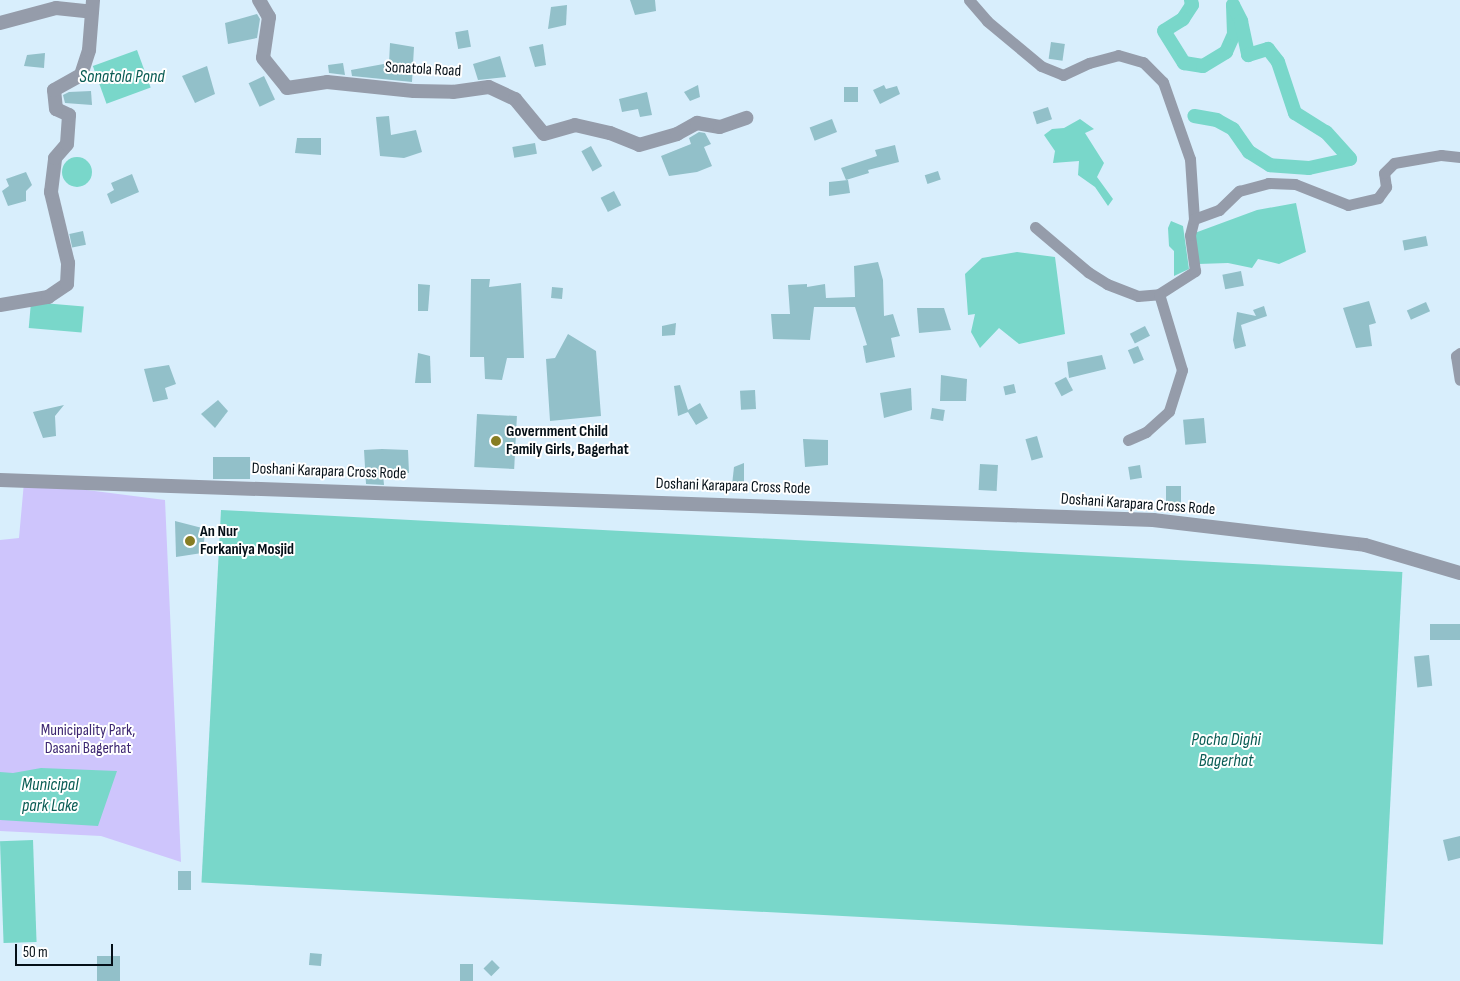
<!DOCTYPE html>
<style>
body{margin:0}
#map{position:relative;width:1460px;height:981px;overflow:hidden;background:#d8eefc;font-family:"Sofia Sans Condensed",sans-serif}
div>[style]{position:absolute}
.green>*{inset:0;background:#cec5fc}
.water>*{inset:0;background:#79d7ca;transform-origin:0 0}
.round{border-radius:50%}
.canal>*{height:14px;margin:-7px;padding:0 7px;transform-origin:7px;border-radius:7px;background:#79d7ca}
.building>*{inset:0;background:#92c0c9;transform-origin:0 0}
.minor>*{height:11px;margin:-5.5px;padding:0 5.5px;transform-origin:5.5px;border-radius:5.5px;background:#959caa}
.tertiary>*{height:14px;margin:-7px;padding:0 7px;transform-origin:7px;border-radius:7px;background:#959caa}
.dots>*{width:14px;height:14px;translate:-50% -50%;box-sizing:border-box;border:2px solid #fff;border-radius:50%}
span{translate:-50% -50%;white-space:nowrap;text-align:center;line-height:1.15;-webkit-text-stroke:4px #fff;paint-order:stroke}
.street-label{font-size:16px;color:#040f17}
.poi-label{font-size:16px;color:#040f17;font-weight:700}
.left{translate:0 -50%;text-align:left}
.park-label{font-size:16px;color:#3c2671}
.water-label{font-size:18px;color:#095c54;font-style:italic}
.scale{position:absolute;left:15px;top:944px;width:98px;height:22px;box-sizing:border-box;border:2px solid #040f17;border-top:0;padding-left:6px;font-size:15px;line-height:18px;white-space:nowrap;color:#040f17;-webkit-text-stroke:4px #fff;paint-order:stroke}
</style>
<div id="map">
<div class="green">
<div style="clip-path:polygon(24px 482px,165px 500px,181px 862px,101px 836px,0 831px,0 540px,19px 538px)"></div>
</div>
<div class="water">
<div style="left:137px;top:50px;width:40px;height:47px;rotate:70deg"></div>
<div style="clip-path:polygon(1080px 119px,1094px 129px,1085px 133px,1104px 163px,1097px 177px,1113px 199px,1108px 206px,1095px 187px,1078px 175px,1079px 161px,1053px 163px,1055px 151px,1044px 135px,1052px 129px,1064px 128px)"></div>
<div class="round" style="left:62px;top:157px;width:30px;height:30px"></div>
<div style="clip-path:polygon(1296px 203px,1306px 252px,1279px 264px,1258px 259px,1252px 268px,1228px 263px,1198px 264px,1192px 234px,1257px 210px)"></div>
<div style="clip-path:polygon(1171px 221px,1183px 226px,1189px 269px,1174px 276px,1174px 251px,1169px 246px,1168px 228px)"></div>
<div style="clip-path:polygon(1017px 252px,1055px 257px,1065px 334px,1019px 344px,999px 328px,980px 348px,971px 332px,975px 314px,968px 315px,965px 274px,982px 258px)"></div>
<div style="left:31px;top:302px;width:53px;height:26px;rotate:5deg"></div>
<div style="left:221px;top:510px;width:1183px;height:373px;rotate:3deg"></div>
<div style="clip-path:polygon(41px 768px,117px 771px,98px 826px,0 820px,0 772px,13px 773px)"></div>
<div style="left:33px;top:840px;width:102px;height:33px;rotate:88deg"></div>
</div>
<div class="canal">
<div style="left:1191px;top:0;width:5px;rotate:79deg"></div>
<div style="left:1192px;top:5px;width:17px;rotate:123deg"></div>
<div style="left:1183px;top:19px;width:22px;rotate:148deg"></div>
<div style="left:1164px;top:31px;width:38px;rotate:58deg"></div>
<div style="left:1184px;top:63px;width:19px;rotate:9deg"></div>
<div style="left:1203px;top:66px;width:27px;rotate:-31deg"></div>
<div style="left:1226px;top:52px;width:20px;rotate:-66deg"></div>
<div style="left:1234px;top:34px;width:29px;rotate:-92deg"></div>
<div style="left:1233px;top:5px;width:18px;rotate:63deg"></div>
<div style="left:1241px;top:21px;width:35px;rotate:78deg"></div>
<div style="left:1248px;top:55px;width:21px;rotate:-17deg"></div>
<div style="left:1268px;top:49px;width:16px;rotate:52deg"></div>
<div style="left:1278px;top:62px;width:54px;rotate:71.6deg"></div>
<div style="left:1295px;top:113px;width:36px;rotate:32deg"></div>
<div style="left:1326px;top:132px;width:36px;rotate:48deg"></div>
<div style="left:1350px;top:159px;width:42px;rotate:167.6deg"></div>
<div style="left:1309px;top:168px;width:39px;rotate:-176deg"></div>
<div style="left:1270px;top:165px;width:25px;rotate:-148deg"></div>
<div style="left:1249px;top:152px;width:28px;rotate:-125deg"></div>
<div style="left:1233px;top:129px;width:18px;rotate:-151deg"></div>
<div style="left:1217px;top:120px;width:23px;rotate:-170deg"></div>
</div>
<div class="building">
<div style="clip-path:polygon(630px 0,655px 0,656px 11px,635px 15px)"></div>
<div style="clip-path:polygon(567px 5px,566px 25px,548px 29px,551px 7px)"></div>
<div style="clip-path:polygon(257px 14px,260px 19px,257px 38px,228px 44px,225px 23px)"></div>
<div style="left:468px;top:30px;width:17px;height:13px;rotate:80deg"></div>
<div style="left:1051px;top:42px;width:14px;height:17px;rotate:8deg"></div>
<div style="clip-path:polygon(390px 43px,414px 47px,412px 82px,352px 76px,351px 70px,389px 63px)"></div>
<div style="clip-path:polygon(543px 44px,546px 65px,535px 67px,529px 47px)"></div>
<div style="clip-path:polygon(45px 53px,44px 68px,24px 66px,27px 55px)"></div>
<div style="clip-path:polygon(500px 56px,506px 77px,478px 80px,473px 64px)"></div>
<div style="clip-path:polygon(343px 63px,345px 75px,329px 73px,328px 65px)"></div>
<div style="clip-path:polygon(207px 66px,215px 94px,195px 103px,182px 76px)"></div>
<div style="left:264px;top:76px;width:26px;height:17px;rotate:65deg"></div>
<div style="clip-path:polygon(698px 85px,700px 97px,690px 101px,684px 92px)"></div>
<div style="clip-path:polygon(884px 85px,886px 89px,897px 86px,900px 94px,880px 104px,873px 90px)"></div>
<div style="left:844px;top:87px;width:14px;height:15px"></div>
<div style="clip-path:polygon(91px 91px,92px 105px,65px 103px,63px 95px,69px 92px)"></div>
<div style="clip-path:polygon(647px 92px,652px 115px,640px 117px,638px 109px,622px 112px,619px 99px)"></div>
<div style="left:1048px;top:107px;width:13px;height:16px;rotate:72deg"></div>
<div style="clip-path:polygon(389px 116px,391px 135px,416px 130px,422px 152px,404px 158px,380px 156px,376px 117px)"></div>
<div style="left:832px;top:119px;width:14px;height:24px;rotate:69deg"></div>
<div style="clip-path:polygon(699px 132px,705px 133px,711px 144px,704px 147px,712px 166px,697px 172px,669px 176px,661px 156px,691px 144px,689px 138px)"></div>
<div style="clip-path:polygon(297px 138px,321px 138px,321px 155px,295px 153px)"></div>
<div style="left:535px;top:143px;width:11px;height:23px;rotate:80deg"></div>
<div style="clip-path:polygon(895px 145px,899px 162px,868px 170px,869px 173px,846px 180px,841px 168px,877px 156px,875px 150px)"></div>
<div style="left:591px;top:146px;width:23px;height:11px;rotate:61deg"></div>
<div style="left:938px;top:171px;width:9px;height:14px;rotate:72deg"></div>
<div style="clip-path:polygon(26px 172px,32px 185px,26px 191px,26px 201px,8px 206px,2px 191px,9px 186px,6px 179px)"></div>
<div style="clip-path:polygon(132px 174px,139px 192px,111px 204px,107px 194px,114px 190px,111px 183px)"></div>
<div style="clip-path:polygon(848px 180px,850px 193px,829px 196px,829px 182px)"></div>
<div style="left:614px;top:191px;width:16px;height:15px;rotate:63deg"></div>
<div style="left:83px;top:231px;width:14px;height:14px;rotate:78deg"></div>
<div style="left:1426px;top:236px;width:10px;height:24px;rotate:79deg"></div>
<div style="clip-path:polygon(878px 262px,883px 280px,884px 316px,893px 314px,900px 336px,891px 338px,895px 357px,866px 363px,863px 346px,867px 345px,855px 307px,814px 307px,810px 340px,773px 339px,771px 314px,790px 314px,788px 285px,807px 284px,807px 287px,825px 284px,826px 298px,855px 297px,854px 266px)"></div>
<div style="left:1241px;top:271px;width:15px;height:19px;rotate:79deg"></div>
<div style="clip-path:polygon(471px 279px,490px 279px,489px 287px,521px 283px,524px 358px,507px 358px,502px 380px,485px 379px,484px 357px,470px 357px)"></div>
<div style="clip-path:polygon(418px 284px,430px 285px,428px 311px,418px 311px)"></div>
<div style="left:552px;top:287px;width:11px;height:11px;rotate:5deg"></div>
<div style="clip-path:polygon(1369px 301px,1376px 323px,1369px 325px,1372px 346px,1356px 348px,1343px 308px)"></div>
<div style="left:1426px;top:302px;width:10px;height:21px;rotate:66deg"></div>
<div style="clip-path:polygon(1264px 306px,1267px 316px,1241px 325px,1246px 346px,1235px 349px,1233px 340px,1237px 312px,1256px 316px,1253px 310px)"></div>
<div style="clip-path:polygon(917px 308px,944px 308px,951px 330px,919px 333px)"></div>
<div style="clip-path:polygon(676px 323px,675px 335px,662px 336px,662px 326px)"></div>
<div style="left:1145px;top:326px;width:11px;height:17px;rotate:63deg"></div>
<div style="clip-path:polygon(568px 334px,596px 351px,601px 416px,550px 421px,546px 359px,555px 358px)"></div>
<div style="left:1138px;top:346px;width:15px;height:11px;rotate:67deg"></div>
<div style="clip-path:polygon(418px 353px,430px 356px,431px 383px,415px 383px)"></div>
<div style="clip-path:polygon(1102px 355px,1106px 369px,1069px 378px,1067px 362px)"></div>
<div style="clip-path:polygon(169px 365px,176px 384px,165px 388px,168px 399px,153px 402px,144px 369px)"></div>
<div style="clip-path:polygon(941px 375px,967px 379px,966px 401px,940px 401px)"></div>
<div style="left:1066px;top:377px;width:15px;height:13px;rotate:62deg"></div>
<div style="left:1014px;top:384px;width:9px;height:11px;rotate:77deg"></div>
<div style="clip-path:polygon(680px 385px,688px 410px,700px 403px,708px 418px,696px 425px,688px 412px,678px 416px,674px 386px)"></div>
<div style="clip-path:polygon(911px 388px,912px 410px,884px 418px,880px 393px)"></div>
<div style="left:755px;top:390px;width:19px;height:15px;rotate:87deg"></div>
<div style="clip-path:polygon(218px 400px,228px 411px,215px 428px,201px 414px)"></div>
<div style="clip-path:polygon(64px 405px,55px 416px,56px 436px,43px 438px,33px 412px)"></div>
<div style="left:932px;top:408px;width:13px;height:11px;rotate:9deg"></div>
<div style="left:477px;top:414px;width:40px;height:53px;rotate:3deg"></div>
<div style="left:1204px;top:418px;width:25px;height:21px;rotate:85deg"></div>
<div style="left:1037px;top:436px;width:22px;height:12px;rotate:74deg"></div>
<div style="clip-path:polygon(803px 439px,828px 440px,828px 465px,805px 467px)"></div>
<div style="clip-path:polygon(382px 449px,408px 450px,409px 473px,383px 474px,384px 485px,366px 484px,364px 450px)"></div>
<div style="left:213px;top:457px;width:37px;height:22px"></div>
<div style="clip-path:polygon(744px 463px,744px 487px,732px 485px,734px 467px)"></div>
<div style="left:980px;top:464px;width:18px;height:26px;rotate:3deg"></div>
<div style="left:1140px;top:465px;width:13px;height:12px;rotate:81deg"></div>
<div style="left:1166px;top:486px;width:15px;height:20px"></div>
<div style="clip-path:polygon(175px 521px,206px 529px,202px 553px,176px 557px)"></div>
<div style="left:1460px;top:624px;width:16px;height:30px;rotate:90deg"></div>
<div style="left:1429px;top:655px;width:31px;height:15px;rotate:84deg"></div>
<div style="clip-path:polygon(1460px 836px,1460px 858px,1448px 861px,1443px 840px)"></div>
<div style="left:178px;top:871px;width:13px;height:19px"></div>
<div style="left:310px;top:953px;width:12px;height:12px;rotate:5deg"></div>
<div style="left:120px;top:956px;width:25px;height:23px;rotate:90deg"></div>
<div style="left:492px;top:960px;width:11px;height:12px;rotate:45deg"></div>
<div style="left:460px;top:964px;width:13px;height:17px"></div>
</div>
<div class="minor">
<div style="left:969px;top:0;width:28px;rotate:49deg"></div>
<div style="left:987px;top:21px;width:70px;rotate:39.8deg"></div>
<div style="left:1041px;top:66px;width:24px;rotate:22deg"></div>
<div style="left:1063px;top:75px;width:29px;rotate:-25deg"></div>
<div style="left:1089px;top:63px;width:30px;rotate:-15deg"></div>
<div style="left:1118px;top:55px;width:26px;rotate:16deg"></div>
<div style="left:1143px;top:62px;width:28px;rotate:45deg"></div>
<div style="left:1163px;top:82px;width:82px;rotate:70.7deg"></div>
<div style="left:1190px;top:159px;width:60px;rotate:86.2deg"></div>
<div style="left:1035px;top:227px;width:70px;rotate:40.3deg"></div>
<div style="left:1088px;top:272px;width:22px;rotate:32deg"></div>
<div style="left:1107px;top:284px;width:33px;rotate:21deg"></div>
<div style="left:1138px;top:296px;width:21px;rotate:-5deg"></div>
<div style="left:1159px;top:294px;width:43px;rotate:-32.6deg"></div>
<div style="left:1195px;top:271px;width:36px;rotate:-98deg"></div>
<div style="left:1190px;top:235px;width:16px;rotate:-76deg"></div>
<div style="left:1194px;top:219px;width:27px;rotate:-20deg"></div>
<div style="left:1219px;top:210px;width:28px;rotate:-44deg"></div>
<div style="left:1239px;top:191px;width:30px;rotate:-15deg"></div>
<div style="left:1268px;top:183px;width:27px;rotate:2deg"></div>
<div style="left:1295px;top:184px;width:57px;rotate:21.6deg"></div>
<div style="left:1348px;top:205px;width:31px;rotate:-13deg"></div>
<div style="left:1378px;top:198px;width:14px;rotate:-54deg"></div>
<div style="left:1386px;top:187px;width:14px;rotate:-98deg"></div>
<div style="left:1384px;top:173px;width:14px;rotate:-45deg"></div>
<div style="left:1394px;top:163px;width:48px;rotate:-9.7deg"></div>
<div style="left:1441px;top:155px;width:19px;rotate:6deg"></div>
<div style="left:1460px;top:353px;width:5px;rotate:143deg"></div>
<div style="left:1456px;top:356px;width:24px;rotate:81deg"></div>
<div style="left:1128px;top:440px;width:20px;rotate:-24deg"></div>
<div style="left:1146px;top:432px;width:31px;rotate:-42deg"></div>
<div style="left:1169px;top:411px;width:43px;rotate:-72.4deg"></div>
<div style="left:1182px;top:370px;width:79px;rotate:-106.8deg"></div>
</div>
<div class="tertiary">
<div style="left:259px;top:0;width:20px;rotate:60deg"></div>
<div style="left:269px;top:17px;width:41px;rotate:98.3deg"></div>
<div style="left:263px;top:58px;width:38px;rotate:51deg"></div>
<div style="left:287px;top:88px;width:40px;rotate:-8.5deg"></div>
<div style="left:327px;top:82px;width:87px;rotate:5.9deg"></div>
<div style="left:414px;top:91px;width:39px;rotate:1deg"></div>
<div style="left:453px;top:92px;width:36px;rotate:-8deg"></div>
<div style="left:489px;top:87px;width:29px;rotate:25deg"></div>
<div style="left:515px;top:99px;width:45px;rotate:50.4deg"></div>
<div style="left:544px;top:134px;width:32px;rotate:-16deg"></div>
<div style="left:575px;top:125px;width:36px;rotate:13deg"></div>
<div style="left:610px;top:133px;width:31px;rotate:22deg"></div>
<div style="left:639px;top:145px;width:40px;rotate:-16deg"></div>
<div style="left:677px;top:134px;width:23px;rotate:-29deg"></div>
<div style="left:697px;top:123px;width:23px;rotate:10deg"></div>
<div style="left:720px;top:127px;width:28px;rotate:-19deg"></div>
<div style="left:0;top:23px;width:58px;rotate:-15deg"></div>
<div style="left:56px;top:8px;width:36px;rotate:6deg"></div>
<div style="left:0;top:305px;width:49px;rotate:-9.5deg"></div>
<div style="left:48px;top:297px;width:23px;rotate:-34deg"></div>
<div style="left:67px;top:284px;width:21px;rotate:-87deg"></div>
<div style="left:68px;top:263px;width:73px;rotate:-103.5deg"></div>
<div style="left:51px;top:192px;width:34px;rotate:-83deg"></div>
<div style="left:55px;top:158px;width:18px;rotate:-49deg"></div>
<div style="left:67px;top:144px;width:29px;rotate:-86deg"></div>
<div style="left:69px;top:115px;width:14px;rotate:-155deg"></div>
<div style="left:56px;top:109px;width:19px;rotate:-96deg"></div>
<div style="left:54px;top:90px;width:31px;rotate:-29deg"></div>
<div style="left:81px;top:75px;width:26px;rotate:-72deg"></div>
<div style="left:89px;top:50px;width:50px;rotate:-85.4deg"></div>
<div style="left:0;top:480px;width:1154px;rotate:1.99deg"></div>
<div style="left:1153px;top:520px;width:213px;rotate:6.7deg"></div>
<div style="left:1365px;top:545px;width:99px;rotate:16.4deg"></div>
</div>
<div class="dots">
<div style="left:496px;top:441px;background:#877d23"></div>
<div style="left:190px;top:541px;background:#877d23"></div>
</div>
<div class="street-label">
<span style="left:423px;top:70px;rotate:3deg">Sonatola Road</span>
<span style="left:329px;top:472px;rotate:2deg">Doshani Karapara Cross Rode</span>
<span style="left:733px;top:487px;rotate:2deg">Doshani Karapara Cross Rode</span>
<span style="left:1138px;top:505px;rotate:4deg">Doshani Karapara Cross Rode</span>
</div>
<div class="poi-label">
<span class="left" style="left:506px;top:441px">Government Child<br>Family Girls, Bagerhat</span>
<span class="left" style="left:200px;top:541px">An Nur<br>Forkaniya Mosjid</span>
</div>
<div class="park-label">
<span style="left:88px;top:740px">Municipality Park,<br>Dasani Bagerhat</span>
</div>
<div class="water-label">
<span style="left:122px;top:77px">Sonatola Pond</span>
<span style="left:1226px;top:751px">Pocha Dighi<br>Bagerhat</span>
<span style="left:50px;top:796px">Municipal<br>park Lake</span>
</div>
<div class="scale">50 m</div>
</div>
